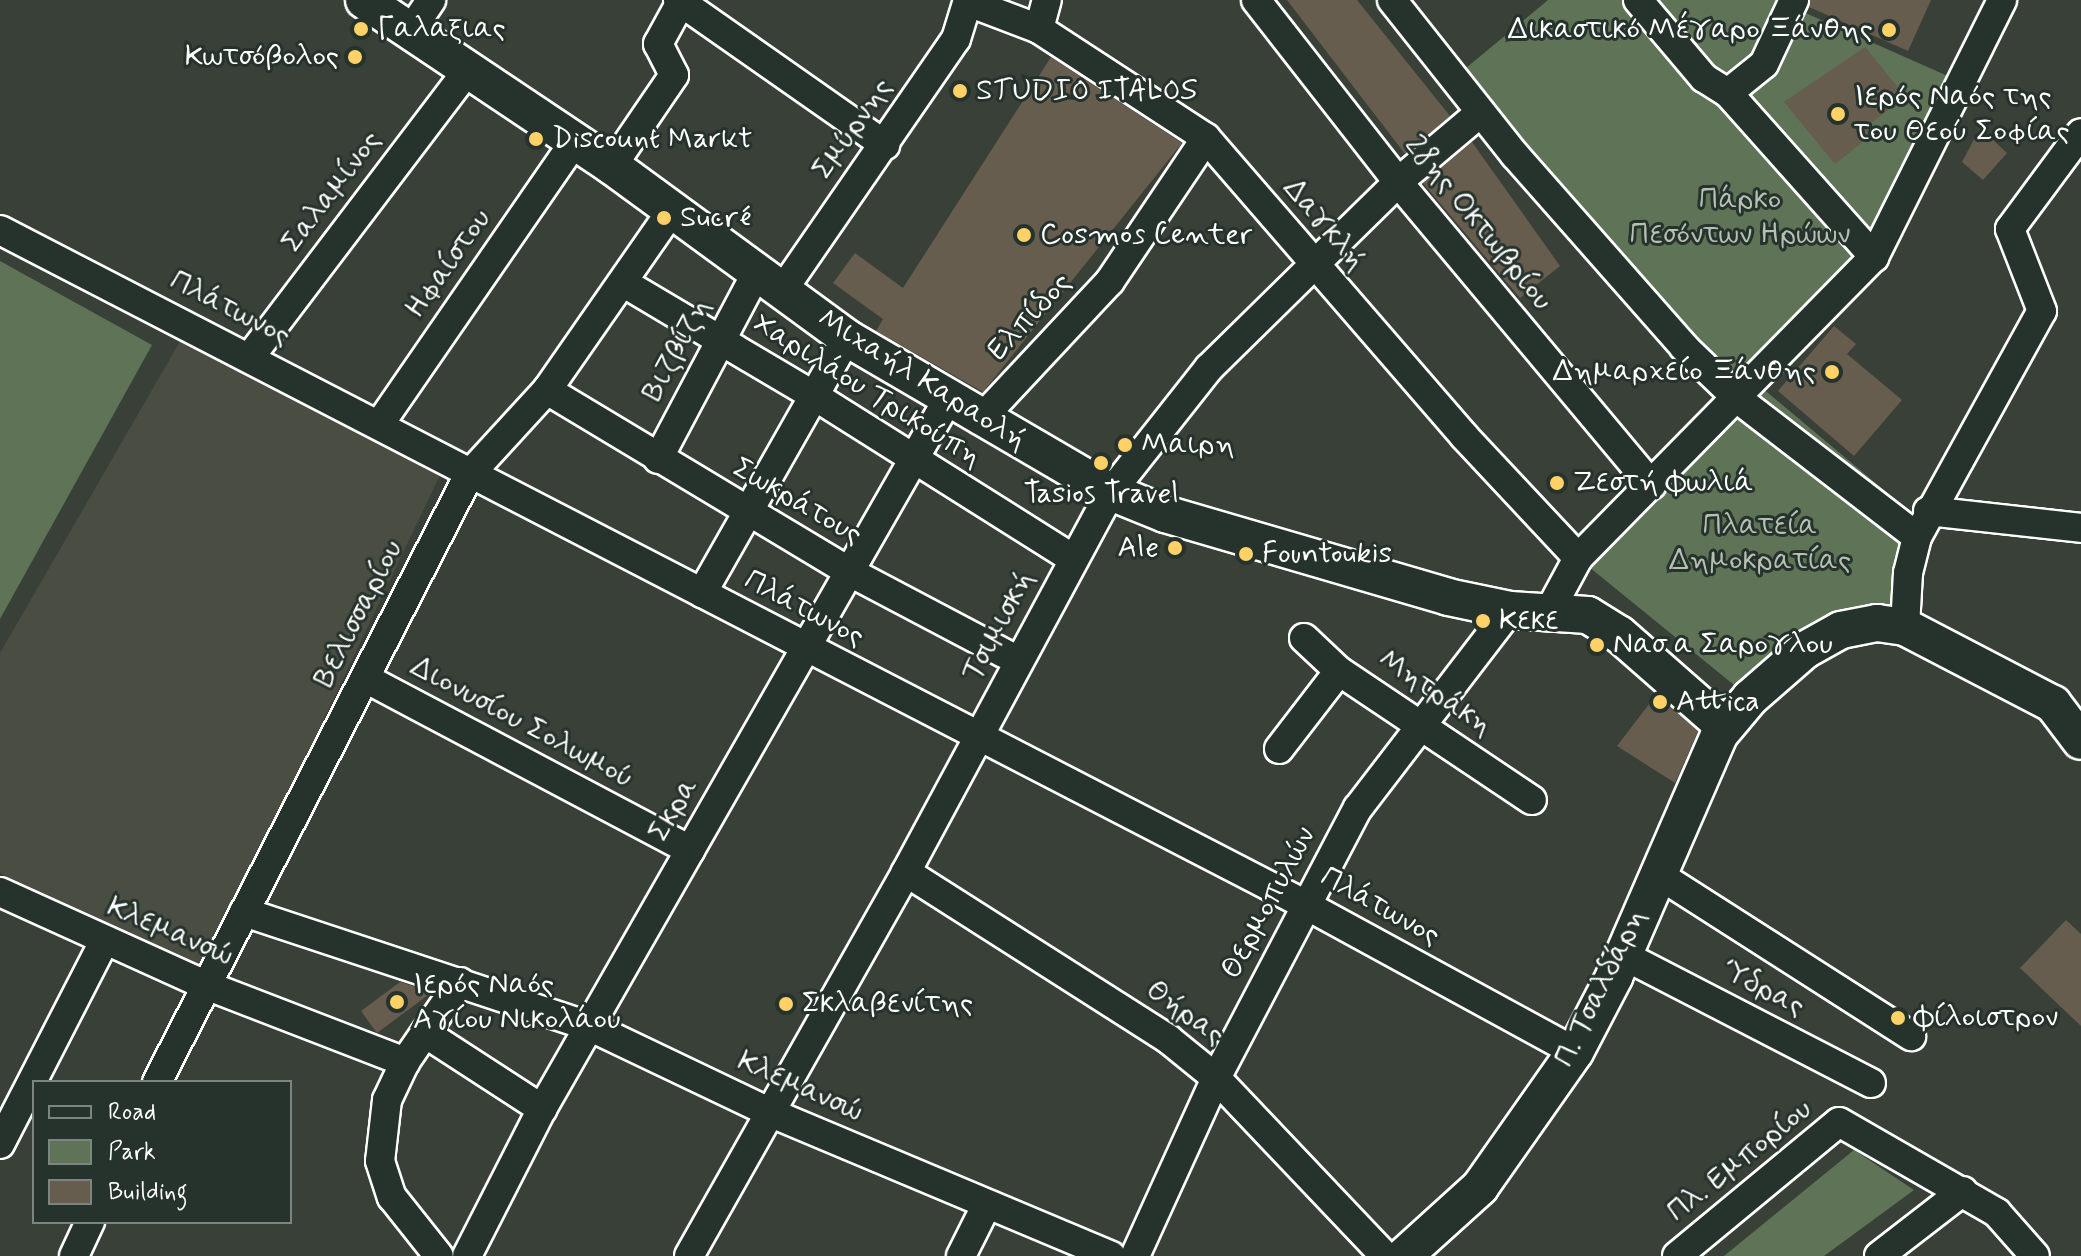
<!DOCTYPE html>
<meta charset="utf-8">
<style>
body{margin:0}
#map{position:relative;width:2081px;height:1256px;overflow:hidden;background:#394037;font-family:Mynerve,sans-serif}
div>[style]{position:absolute}
.built>*{inset:0;background:#4a4d42}
.green>*{inset:0;background:#5f7357}
.building>*{inset:0;background:#665d4f}
.roads{filter:drop-shadow(2px 0 #fff) drop-shadow(-2px 0 #fff) drop-shadow(0 2px #fff) drop-shadow(0 -2px #fff)}
.minor>*{height:28px;margin:-14px;padding:0 14px;transform-origin:14px;border-radius:14px;background:#26332d}
.major>*{height:36px;margin:-18px;padding:0 18px;transform-origin:18px;border-radius:18px;background:#26332d}
.dots>*{width:22px;height:22px;translate:-50% -50%;box-sizing:border-box;border:4px solid #26332d;border-radius:50%}
span{translate:-50% -50%;white-space:nowrap;text-align:center;line-height:1.15;-webkit-text-stroke:6px #26332d;paint-order:stroke}
.poi-label{font-size:30px;color:#fff}
.left{translate:0 -50%;text-align:left}
.right{translate:-100% -50%;text-align:right}
.street-label{font-size:30px;color:#fff}
.park-label{font-size:30px;color:#b7c0b3}
.legend{position:absolute;left:32px;top:1080px;width:260px;height:144px;box-sizing:border-box;background:#26332d;border:2px solid #7d8581;margin:0;padding:10px 14px;list-style:none;font-size:24px;color:#fff}
.legend li{display:flex;align-items:center;gap:16px;height:40px}
.legend b{width:40px;border:2px solid #7d8581}
</style>
<div id="map">
<div class="built">
<div style="clip-path:polygon(182px 338px,441px 473px,202px 975px,0 873px,0 653px)"></div>
</div>
<div class="green">
<div style="clip-path:polygon(1548px 0,1794px 0,1792px 7px,1959px 81px,1874px 257px,1755px 382px,1922px 522px,1905px 627px,1841px 631px,1750px 698px,1578px 558px,1722px 415px,1684px 347px,1466px 68px)"></div>
<div style="clip-path:polygon(0 261px,152px 345px,0 619px)"></div>
<div style="clip-path:polygon(1854px 1150px,1914px 1190px,1824px 1256px,1724px 1256px)"></div>
</div>
<div class="building">
<div style="clip-path:polygon(1287px 0,1357px 0,1450px 116px,1405px 154px)"></div>
<div style="clip-path:polygon(1811px 0,1931px 0,1908px 51px,1809px 7px)"></div>
<div style="clip-path:polygon(1865px 47px,1905px 96px,1868px 126px,1874px 133px,1835px 164px,1784px 102px)"></div>
<div style="clip-path:polygon(1051px 57px,1182px 143px,983px 392px,876px 331px,883px 319px,833px 283px,855px 253px,903px 288px)"></div>
<div style="clip-path:polygon(1980px 128px,2007px 153px,1983px 180px,1962px 162px)"></div>
<div style="clip-path:polygon(1472px 142px,1560px 266px,1520px 298px,1423px 183px)"></div>
<div style="clip-path:polygon(1834px 326px,1856px 344px,1847px 354px,1902px 400px,1854px 456px,1778px 391px)"></div>
<div style="clip-path:polygon(1656px 695px,1698px 731px,1675px 783px,1617px 746px)"></div>
<div style="clip-path:polygon(2066px 920px,2081px 934px,2081px 1026px,2020px 968px)"></div>
<div style="clip-path:polygon(400px 982px,432px 992px,377px 1033px,361px 1011px)"></div>
</div>
<div class="roads">
<div class="minor">
<div style="left:678px;top:0;width:253px;rotate:35deg"></div>
<div style="left:1256px;top:0;width:231px;rotate:52deg"></div>
<div style="left:1398px;top:182px;width:395px;rotate:50.1deg"></div>
<div style="left:1392px;top:0;width:198px;rotate:51.6deg"></div>
<div style="left:1515px;top:155px;width:256px;rotate:48.6deg"></div>
<div style="left:1684px;top:347px;width:75px;rotate:43.9deg"></div>
<div style="left:1738px;top:399px;width:226px;rotate:37.6deg"></div>
<div style="left:1917px;top:537px;width:37px;rotate:104deg"></div>
<div style="left:1908px;top:573px;width:54px;rotate:93.2deg"></div>
<div style="left:1638px;top:0;width:102px;rotate:49.8deg"></div>
<div style="left:1704px;top:78px;width:28px;rotate:32deg"></div>
<div style="left:1728px;top:93px;width:220px;rotate:48.3deg"></div>
<div style="left:968px;top:2px;width:76px;rotate:20.8deg"></div>
<div style="left:1039px;top:29px;width:199px;rotate:33.1deg"></div>
<div style="left:1206px;top:138px;width:394px;rotate:49.1deg"></div>
<div style="left:1464px;top:436px;width:167px;rotate:46.9deg"></div>
<div style="left:1039px;top:29px;width:30px;rotate:-75deg"></div>
<div style="left:411px;top:30px;width:36px;rotate:-56deg"></div>
<div style="left:1728px;top:93px;width:46px;rotate:-38.9deg"></div>
<div style="left:1764px;top:64px;width:71px;rotate:-64.9deg"></div>
<div style="left:612px;top:166px;width:110px;rotate:-55.7deg"></div>
<div style="left:674px;top:75px;width:35px;rotate:-117deg"></div>
<div style="left:658px;top:44px;width:48px;rotate:-61.3deg"></div>
<div style="left:0;top:230px;width:1468px;rotate:27.33deg"></div>
<div style="left:1304px;top:904px;width:309px;rotate:28.6deg"></div>
<div style="left:624px;top:283px;width:220px;rotate:30.7deg"></div>
<div style="left:813px;top:395px;width:307px;rotate:32.2deg"></div>
<div style="left:782px;top:291px;width:306px;rotate:-55.4deg"></div>
<div style="left:956px;top:39px;width:41px;rotate:-72.9deg"></div>
<div style="left:250px;top:357px;width:363px;rotate:-52.8deg"></div>
<div style="left:547px;top:390px;width:353px;rotate:31deg"></div>
<div style="left:850px;top:572px;width:191px;rotate:27.8deg"></div>
<div style="left:980px;top:420px;width:190px;rotate:-46.9deg"></div>
<div style="left:1110px;top:281px;width:172px;rotate:-56.1deg"></div>
<div style="left:379px;top:425px;width:345px;rotate:-55.4deg"></div>
<div style="left:658px;top:459px;width:212px;rotate:-62.1deg"></div>
<div style="left:1928px;top:511px;width:154px;rotate:6.3deg"></div>
<div style="left:1917px;top:537px;width:258px;rotate:-61.1deg"></div>
<div style="left:2042px;top:311px;width:88px;rotate:-111.3deg"></div>
<div style="left:2010px;top:229px;width:119px;rotate:-53.5deg"></div>
<div style="left:702px;top:593px;width:293px;rotate:-60.4deg"></div>
<div style="left:1550px;top:610px;width:59px;rotate:-61.7deg"></div>
<div style="left:1578px;top:558px;width:422px;rotate:-45.5deg"></div>
<div style="left:1874px;top:257px;width:287px;rotate:-63.5deg"></div>
<div style="left:1304px;top:638px;width:48px;rotate:43.3deg"></div>
<div style="left:1339px;top:671px;width:232px;rotate:33.8deg"></div>
<div style="left:365px;top:678px;width:368px;rotate:27.9deg"></div>
<div style="left:1279px;top:749px;width:98px;rotate:-52.4deg"></div>
<div style="left:906px;top:872px;width:311px;rotate:32.5deg"></div>
<div style="left:1168px;top:1039px;width:62px;rotate:39.1deg"></div>
<div style="left:1216px;top:1078px;width:245px;rotate:46.5deg"></div>
<div style="left:1656px;top:873px;width:303px;rotate:32.6deg"></div>
<div style="left:0;top:892px;width:223px;rotate:24.4deg"></div>
<div style="left:203px;top:984px;width:217px;rotate:21.1deg"></div>
<div style="left:405px;top:1062px;width:97px;rotate:-55.5deg"></div>
<div style="left:244px;top:912px;width:366px;rotate:18.3deg"></div>
<div style="left:591px;top:1027px;width:197px;rotate:25.5deg"></div>
<div style="left:769px;top:1112px;width:371px;rotate:22.8deg"></div>
<div style="left:1623px;top:955px;width:279px;rotate:27.3deg"></div>
<div style="left:425px;top:1033px;width:140px;rotate:33deg"></div>
<div style="left:405px;top:1062px;width:42px;rotate:115.3deg"></div>
<div style="left:387px;top:1100px;width:61px;rotate:96.5deg"></div>
<div style="left:380px;top:1161px;width:38px;rotate:72deg"></div>
<div style="left:392px;top:1197px;width:75px;rotate:51.5deg"></div>
<div style="left:157px;top:1082px;width:682px;rotate:-62.8deg"></div>
<div style="left:469px;top:475px;width:115px;rotate:-47.5deg"></div>
<div style="left:547px;top:390px;width:219px;rotate:-55.2deg"></div>
<div style="left:0;top:1144px;width:227px;rotate:-62.8deg"></div>
<div style="left:74px;top:1256px;width:38px;rotate:-65deg"></div>
<div style="left:467px;top:1256px;width:165px;rotate:-63deg"></div>
<div style="left:542px;top:1109px;width:816px;rotate:-60.23deg"></div>
<div style="left:689px;top:1256px;width:441px;rotate:-60.5deg"></div>
<div style="left:906px;top:872px;width:432px;rotate:-61.7deg"></div>
<div style="left:1111px;top:492px;width:158px;rotate:-51.7deg"></div>
<div style="left:1209px;top:368px;width:265px;rotate:-44.5deg"></div>
<div style="left:1398px;top:182px;width:107px;rotate:-40.1deg"></div>
<div style="left:961px;top:1256px;width:56px;rotate:-63.4deg"></div>
<div style="left:1135px;top:1256px;width:196px;rotate:-65.5deg"></div>
<div style="left:1216px;top:1078px;width:305px;rotate:-62.3deg"></div>
<div style="left:1358px;top:808px;width:250px;rotate:-52.5deg"></div>
<div style="left:1677px;top:1256px;width:210px;rotate:-39.6deg"></div>
<div style="left:1839px;top:1122px;width:182px;rotate:29.9deg"></div>
<div style="left:1997px;top:1213px;width:57px;rotate:48.5deg"></div>
<div style="left:1879px;top:1256px;width:106px;rotate:-37.7deg"></div>
</div>
<div class="major">
<div style="left:364px;top:0;width:298px;rotate:33.8deg"></div>
<div style="left:612px;top:166px;width:291px;rotate:36.2deg"></div>
<div style="left:847px;top:338px;width:306px;rotate:30.3deg"></div>
<div style="left:1111px;top:492px;width:58px;rotate:22.2deg"></div>
<div style="left:1165px;top:514px;width:295px;rotate:16.3deg"></div>
<div style="left:1448px;top:597px;width:63px;rotate:11.8deg"></div>
<div style="left:1510px;top:610px;width:78px;rotate:3.7deg"></div>
<div style="left:1588px;top:615px;width:36px;rotate:32deg"></div>
<div style="left:1619px;top:634px;width:141px;rotate:41.3deg"></div>
<div style="left:1404px;top:1256px;width:103px;rotate:-42.2deg"></div>
<div style="left:1480px;top:1187px;width:165px;rotate:-54.9deg"></div>
<div style="left:1575px;top:1052px;width:85px;rotate:-62.5deg"></div>
<div style="left:1614px;top:977px;width:264px;rotate:-66.5deg"></div>
<div style="left:1719px;top:735px;width:48px;rotate:-50deg"></div>
<div style="left:1750px;top:698px;width:73px;rotate:-41.1deg"></div>
<div style="left:1805px;top:650px;width:41px;rotate:-29.1deg"></div>
<div style="left:1841px;top:630px;width:37px;rotate:-11deg"></div>
<div style="left:1877px;top:623px;width:28px;rotate:8deg"></div>
<div style="left:1905px;top:627px;width:167px;rotate:27.5deg"></div>
<div style="left:2053px;top:704px;width:46px;rotate:52.9deg"></div>
</div>
</div>
<div class="dots">
<div style="left:361px;top:29px;background:#ffd166"></div>
<div style="left:1889px;top:30px;background:#ffd166"></div>
<div style="left:355px;top:57px;background:#ffd166"></div>
<div style="left:960px;top:91px;background:#ffd166"></div>
<div style="left:1838px;top:114px;background:#ffd166"></div>
<div style="left:536px;top:139px;background:#ffd166"></div>
<div style="left:664px;top:218px;background:#ffd166"></div>
<div style="left:1024px;top:235px;background:#ffd166"></div>
<div style="left:1832px;top:372px;background:#ffd166"></div>
<div style="left:1125px;top:445px;background:#ffd166"></div>
<div style="left:1101px;top:463px;background:#ffd166"></div>
<div style="left:1557px;top:483px;background:#ffd166"></div>
<div style="left:1175px;top:548px;background:#ffd166"></div>
<div style="left:1246px;top:554px;background:#ffd166"></div>
<div style="left:1483px;top:621px;background:#ffd166"></div>
<div style="left:1597px;top:645px;background:#ffd166"></div>
<div style="left:1660px;top:702px;background:#ffd166"></div>
<div style="left:397px;top:1002px;background:#ffd166"></div>
<div style="left:786px;top:1004px;background:#ffd166"></div>
<div style="left:1898px;top:1018px;background:#ffd166"></div>
</div>
<div class="poi-label">
<span class="left" style="left:377px;top:29px">Γαλαξιας</span>
<span class="right" style="left:1873px;top:30px">Δικαστικό Μέγαρο Ξάνθης</span>
<span class="right" style="left:339px;top:57px">Κωτσόβολος</span>
<span class="left" style="left:976px;top:91px">STUDIO ITALOS</span>
<span class="left" style="left:1854px;top:114px">Ιερός Ναός της<br>του Θεού Σοφίας</span>
<span class="left" style="left:552px;top:139px">Discount Markt</span>
<span class="left" style="left:680px;top:218px">Sucré</span>
<span class="left" style="left:1040px;top:235px">Cosmos Center</span>
<span class="right" style="left:1816px;top:372px">Δημαρχείο Ξάνθης</span>
<span class="left" style="left:1141px;top:445px">Μαιρη</span>
<span class="left" style="left:1573px;top:483px">Ζεστή Φωλιά</span>
<span style="left:1101px;top:494px">Tasios Travel</span>
<span class="right" style="left:1159px;top:548px">Ale</span>
<span class="left" style="left:1262px;top:554px">Fountoukis</span>
<span class="left" style="left:1499px;top:621px">Κεκε</span>
<span class="left" style="left:1613px;top:645px">Νασ α Σαρογλου</span>
<span class="left" style="left:1676px;top:702px">Attica</span>
<span class="left" style="left:413px;top:1002px">Ιερός Ναός<br>Αγίου Νικολάου</span>
<span class="left" style="left:802px;top:1004px">Σκλαβενίτης</span>
<span class="left" style="left:1914px;top:1018px">Φίλοιστρον</span>
</div>
<div class="street-label">
<span style="left:853px;top:129px;rotate:-55deg">Σμύρνης</span>
<span style="left:332px;top:192px;rotate:-53deg">Σαλαμίνος</span>
<span style="left:1478px;top:223px;rotate:51deg">28ης Οκτωβρίου</span>
<span style="left:1324px;top:225px;rotate:50deg">Δαγκλή</span>
<span style="left:449px;top:264px;rotate:-55deg">Ηφαίστου</span>
<span style="left:230px;top:309px;rotate:27deg">Πλάτωνος</span>
<span style="left:1030px;top:317px;rotate:-47deg">Ελπίδος</span>
<span style="left:677px;top:350px;rotate:-62deg">Βιζβίζη</span>
<span style="left:922px;top:380px;rotate:32deg">Μιχαήλ Καραολή</span>
<span style="left:867px;top:391px;rotate:32deg">Χαριλάου Τρικούπη</span>
<span style="left:797px;top:502px;rotate:30deg">Σωκράτους</span>
<span style="left:804px;top:609px;rotate:28deg">Πλάτωνος</span>
<span style="left:359px;top:614px;rotate:-63deg">Βελισσαρίου</span>
<span style="left:999px;top:626px;rotate:-62deg">Τσιμισκή</span>
<span style="left:1435px;top:693px;rotate:34deg">Μητράκη</span>
<span style="left:522px;top:723px;rotate:28deg">Διονυσίου Σολωμού</span>
<span style="left:674px;top:810px;rotate:-60deg">Σκρα</span>
<span style="left:1269px;top:903px;rotate:-62deg">Θερμοπυλών</span>
<span style="left:1380px;top:907px;rotate:29deg">Πλάτωνος</span>
<span style="left:170px;top:932px;rotate:23deg">Κλεμανσώ</span>
<span style="left:1601px;top:988px;rotate:-64deg">Π. Τσαλδάρη</span>
<span style="left:1763px;top:989px;rotate:27deg">Ύδρας</span>
<span style="left:1185px;top:1013px;rotate:36deg">Θήρας</span>
<span style="left:800px;top:1087px;rotate:24deg">Κλεμανσώ</span>
<span style="left:1740px;top:1161px;rotate:-39deg">Πλ. Εμπορίου</span>
</div>
<div class="park-label">
<span style="left:1740px;top:217px">Πάρκο<br>Πεσόντων Ηρώων</span>
<span style="left:1760px;top:543px">Πλατεία<br>Δημοκρατίας</span>
</div>
<ul class="legend">
<li><b style="height:10px;background:#26332d"></b>Road</li>
<li><b style="height:22px;background:#5f7357"></b>Park</li>
<li><b style="height:22px;background:#665d4f"></b>Building</li>
</ul>
</div>
